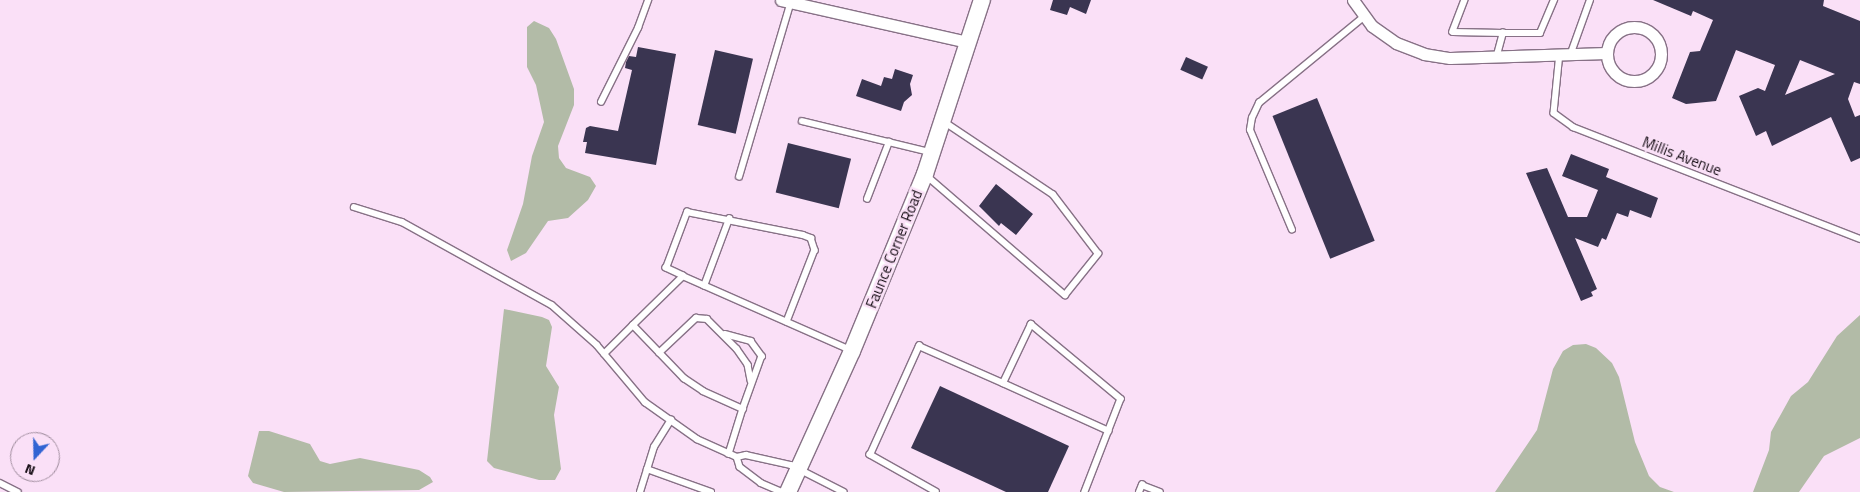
<!DOCTYPE html>
<style>
body{margin:0}
#map{position:relative;width:1860px;height:492px;overflow:hidden;background:#fae0f7;font-family:"Titillium Web",sans-serif}
div>[style]{position:absolute}
.green>*{inset:0;background:#b2bba7}
.building>*{inset:0;background:#3a3551;transform-origin:0 0}
.roads{filter:drop-shadow(1px 0 #877186) drop-shadow(-1px 0 #877186) drop-shadow(0 1px #877186) drop-shadow(0 -1px #877186)}
.service>*{height:5.5px;margin:-2.75px;padding:0 2.75px;transform-origin:2.75px;border-radius:2.75px;background:#fff}
.minor>*{height:11px;margin:-5.5px;padding:0 5.5px;transform-origin:5.5px;border-radius:5.5px;background:#fff}
.minor>.ring{margin:-5.5px;padding:0;box-sizing:content-box;background:none;border:11px solid #fff;border-radius:50%}
.secondary>*{height:16px;margin:-8px;padding:0 8px;transform-origin:8px;border-radius:8px;background:#fff}
span{translate:-50% -50%;white-space:nowrap;text-align:center;line-height:1.15;-webkit-text-stroke:5px #fae0f7;paint-order:stroke}
.street-label{font-size:15px;color:#160d15}
.north{position:absolute;left:10px;top:432px;width:50px;height:50px;box-sizing:border-box;background:#fae0f7;border:1px solid #9f8c9d;border-radius:50%;rotate:201deg;font-size:14px;font-weight:700;line-height:20px;text-align:center;color:#160d15}
.north::after{content:'';display:block;margin:auto;width:18px;height:22px;background:#3264d3;clip-path:polygon(50% 0,100% 100%,50% 72%,0 100%)}
</style>
<div id="map">
<div class="green">
<div style="clip-path:polygon(534px 21px,549px 28px,556px 39px,574px 89px,574px 105px,558px 146px,559px 158px,566px 168px,590px 177px,596px 186px,588px 200px,568px 218px,548px 221px,526px 253px,511px 261px,507px 250px,523px 204px,532px 156px,544px 122px,536px 85px,527px 67px,527px 27px)"></div>
<div style="clip-path:polygon(504px 309px,542px 317px,549px 320px,552px 327px,546px 366px,559px 387px,554px 415px,561px 469px,555px 480px,539px 480px,494px 468px,487px 461px)"></div>
<div style="clip-path:polygon(1860px 315px,1860px 438px,1824px 456px,1799px 492px,1753px 492px,1769px 450px,1771px 432px,1791px 396px,1808px 382px,1837px 336px)"></div>
<div style="clip-path:polygon(1586px 344px,1596px 348px,1612px 363px,1619px 377px,1635px 442px,1649px 476px,1660px 487px,1674px 492px,1495px 492px,1537px 430px,1553px 369px,1563px 351px,1573px 345px)"></div>
<div style="clip-path:polygon(259px 431px,269px 431px,310px 444px,320px 461px,330px 464px,360px 458px,419px 470px,430px 477px,433px 482px,419px 490px,284px 492px,253px 483px,248px 476px)"></div>
</div>
<div class="building">
<div style="clip-path:polygon(1053px 0,1091px 0,1086px 14px,1070px 7px,1067px 15px,1050px 10px)"></div>
<div style="clip-path:polygon(evenodd,1653px 0,1824px 0,1823px 6px,1860px 21px,1860px 84px,1854px 82px,1848px 99px,1855px 117px,1860px 115px,1860px 158px,1851px 162px,1831px 117px,1772px 146px,1766px 131px,1756px 136px,1739px 96px,1758px 88px,1765px 91px,1775px 65px,1736px 50px,1716px 101px,1686px 104px,1672px 98px,1690px 52px,1700px 51px,1713px 20px,1693px 11px,1691px 16px,1653px 0,1800px 60px,1835px 74px,1785px 95px,1800px 60px)"></div>
<div style="clip-path:polygon(638px 47px,676px 54px,656px 165px,585px 153px,587px 142px,583px 142px,586px 128px,590px 126px,618px 131px,632px 70px,625px 68px,626px 62px,629px 56px,636px 57px)"></div>
<div style="left:715px;top:50px;width:39px;height:77px;rotate:13deg"></div>
<div style="left:1186px;top:57px;width:24px;height:14px;rotate:24deg"></div>
<div style="clip-path:polygon(895px 69px,913px 75px,910px 84px,912px 95px,904px 102px,901px 111px,856px 96px,862px 79px,881px 86px,884px 77px,892px 79px)"></div>
<div style="left:1317px;top:98px;width:154px;height:48px;rotate:68deg"></div>
<div style="left:788px;top:143px;width:65px;height:51px;rotate:14deg"></div>
<div style="clip-path:polygon(1571px 154px,1609px 169px,1606px 177px,1658px 198px,1651px 218px,1630px 210px,1628px 217px,1617px 213px,1606px 240px,1602px 238px,1598px 247px,1575px 238px,1597px 289px,1591px 292px,1593px 296px,1581px 301px,1526px 173px,1547px 168px,1568px 217px,1587px 217px,1598px 190px,1562px 176px)"></div>
<div style="clip-path:polygon(996px 184px,1033px 214px,1016px 235px,1001px 223px,999px 226px,979px 206px)"></div>
<div style="clip-path:polygon(940px 386px,1069px 446px,1048px 492px,1006px 492px,911px 448px)"></div>
</div>
<div class="roads">
<div class="service">
<div style="left:1465px;top:0;width:34px;rotate:111deg"></div>
<div style="left:1453px;top:32px;width:50px;rotate:1.1deg"></div>
<div style="left:1560px;top:53px;width:60px;rotate:95.7deg"></div>
<div style="left:1554px;top:113px;width:24px;rotate:36deg"></div>
<div style="left:1573px;top:127px;width:308px;rotate:21.3deg"></div>
<div style="left:1571px;top:53px;width:56px;rotate:-70.3deg"></div>
<div style="left:1497px;top:55px;width:23px;rotate:-75deg"></div>
<div style="left:1503px;top:33px;width:37px"></div>
<div style="left:1540px;top:33px;width:36px;rotate:-67deg"></div>
<div style="left:601px;top:102px;width:83px;rotate:-63.4deg"></div>
<div style="left:638px;top:28px;width:30px;rotate:-70deg"></div>
<div style="left:802px;top:121px;width:132px;rotate:13.6deg"></div>
<div style="left:926px;top:175px;width:184px;rotate:40.8deg"></div>
<div style="left:1065px;top:295px;width:53px;rotate:-51.2deg"></div>
<div style="left:1098px;top:254px;width:74px;rotate:-127.3deg"></div>
<div style="left:1053px;top:195px;width:131px;rotate:-146.2deg"></div>
<div style="left:739px;top:177px;width:183px;rotate:-73.5deg"></div>
<div style="left:867px;top:199px;width:61px;rotate:-68.9deg"></div>
<div style="left:354px;top:207px;width:50px;rotate:17.4deg"></div>
<div style="left:402px;top:222px;width:171px;rotate:29deg"></div>
<div style="left:552px;top:305px;width:60px;rotate:41.6deg"></div>
<div style="left:597px;top:345px;width:75px;rotate:49.9deg"></div>
<div style="left:645px;top:402px;width:64px;rotate:35.4deg"></div>
<div style="left:697px;top:439px;width:44px;rotate:24.2deg"></div>
<div style="left:737px;top:457px;width:9px;rotate:-13deg"></div>
<div style="left:746px;top:455px;width:46px;rotate:12.5deg"></div>
<div style="left:791px;top:465px;width:59px;rotate:27deg"></div>
<div style="left:1292px;top:230px;width:108px;rotate:-112.8deg"></div>
<div style="left:1250px;top:130px;width:12px;rotate:-81deg"></div>
<div style="left:1252px;top:118px;width:17px;rotate:-65deg"></div>
<div style="left:1259px;top:103px;width:137px;rotate:-39.4deg"></div>
<div style="left:683px;top:276px;width:19px;rotate:-155deg"></div>
<div style="left:666px;top:268px;width:60px;rotate:-69.4deg"></div>
<div style="left:687px;top:212px;width:118px;rotate:11.2deg"></div>
<div style="left:803px;top:235px;width:9px;rotate:21deg"></div>
<div style="left:811px;top:238px;width:13px;rotate:72deg"></div>
<div style="left:815px;top:250px;width:77px;rotate:111.3deg"></div>
<div style="left:704px;top:286px;width:72px;rotate:-69.5deg"></div>
<div style="left:633px;top:325px;width:70px;rotate:-44.4deg"></div>
<div style="left:683px;top:276px;width:184px;rotate:23.8deg"></div>
<div style="left:725px;top:334px;width:27px;rotate:15deg"></div>
<div style="left:751px;top:341px;width:19px;rotate:54deg"></div>
<div style="left:762px;top:356px;width:56px;rotate:109.7deg"></div>
<div style="left:659px;top:353px;width:51px;rotate:-43.4deg"></div>
<div style="left:696px;top:318px;width:11px;rotate:5deg"></div>
<div style="left:707px;top:319px;width:42px;rotate:45deg"></div>
<div style="left:737px;top:349px;width:19px;rotate:55deg"></div>
<div style="left:748px;top:365px;width:16px;rotate:79deg"></div>
<div style="left:604px;top:354px;width:41px;rotate:-45deg"></div>
<div style="left:633px;top:325px;width:74px;rotate:46.1deg"></div>
<div style="left:684px;top:378px;width:23px;rotate:34deg"></div>
<div style="left:703px;top:391px;width:44px;rotate:24.2deg"></div>
<div style="left:743px;top:409px;width:47px;rotate:107.3deg"></div>
<div style="left:1003px;top:383px;width:116px;rotate:24.4deg"></div>
<div style="left:737px;top:457px;width:10px;rotate:73deg"></div>
<div style="left:740px;top:467px;width:26px;rotate:37deg"></div>
<div style="left:761px;top:483px;width:23px;rotate:23deg"></div>
<div style="left:647px;top:469px;width:68px;rotate:19.8deg"></div>
<div style="left:0;top:483px;width:20px;rotate:27deg"></div>
<div style="left:640px;top:492px;width:47px;rotate:-72.7deg"></div>
<div style="left:654px;top:447px;width:32px;rotate:-58deg"></div>
<div style="left:936px;top:492px;width:76px;rotate:-150.7deg"></div>
<div style="left:870px;top:455px;width:120px;rotate:-65.8deg"></div>
<div style="left:919px;top:346px;width:92px;rotate:23.8deg"></div>
<div style="left:1003px;top:383px;width:65px;rotate:-64.6deg"></div>
<div style="left:1031px;top:324px;width:117px;rotate:39.8deg"></div>
<div style="left:1121px;top:399px;width:100px;rotate:111.2deg"></div>
<div style="left:1139px;top:492px;width:8px;rotate:-67deg"></div>
<div style="left:1142px;top:485px;width:19px;rotate:21deg"></div>
</div>
<div class="minor">
<div style="left:781px;top:0;width:192px;rotate:12.7deg"></div>
<div style="left:1353px;top:0;width:32px;rotate:54deg"></div>
<div style="left:1372px;top:26px;width:29px;rotate:35deg"></div>
<div style="left:1396px;top:43px;width:30px;rotate:21deg"></div>
<div style="left:1424px;top:54px;width:26px;rotate:9deg"></div>
<div style="left:1450px;top:58px;width:157px;rotate:-1.8deg"></div>
<div class="ring" style="left:1607px;top:27px;width:43px;height:43px"></div>
</div>
<div class="secondary">
<div style="left:788px;top:492px;width:155px;rotate:-65.6deg"></div>
<div style="left:852px;top:351px;width:191px;rotate:-67.6deg"></div>
<div style="left:925px;top:174px;width:183px;rotate:-71.9deg"></div>
</div>
</div>
<div class="street-label">
<span style="left:1682px;top:156px;rotate:21deg">Millis Avenue</span>
<span style="left:894px;top:249px;rotate:-68deg">Faunce Corner Road</span>
</div>
<div class="north">N</div>
</div>
